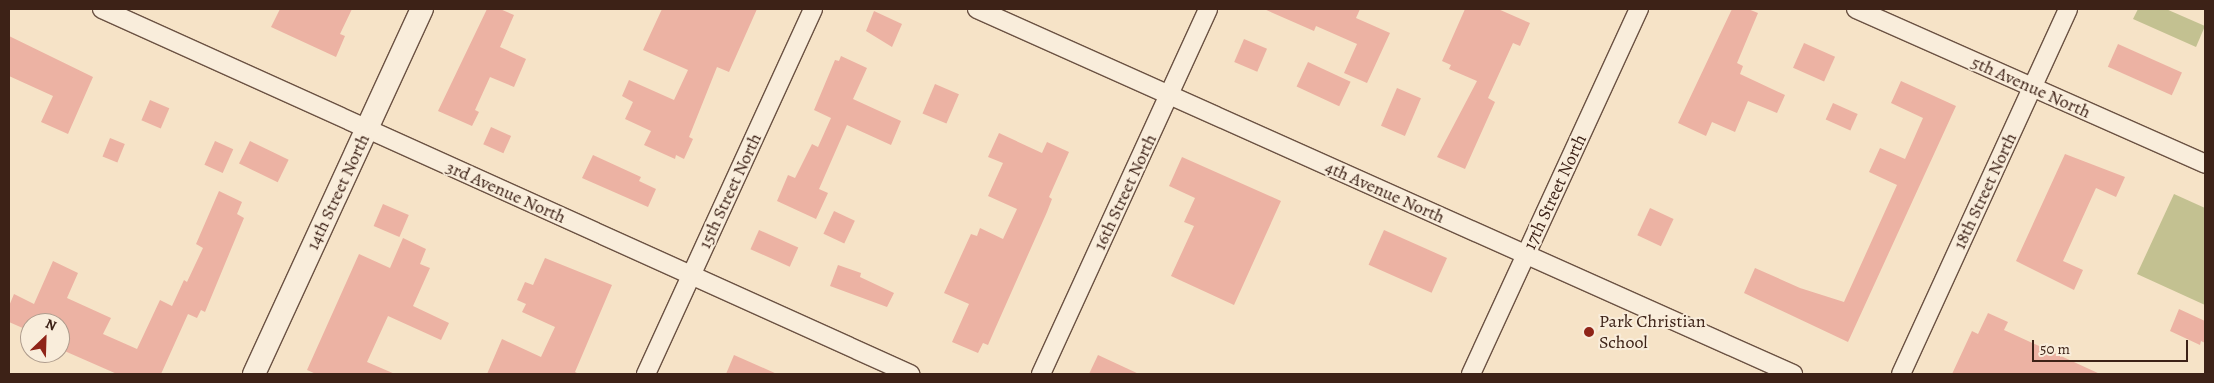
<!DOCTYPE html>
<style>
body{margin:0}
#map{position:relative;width:2214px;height:383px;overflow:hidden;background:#f6e3c7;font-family:Alegreya,serif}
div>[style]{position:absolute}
.green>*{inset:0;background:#c3c191}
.building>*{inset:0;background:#ecb2a3;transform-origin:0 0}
.roads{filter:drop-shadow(1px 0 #6b5243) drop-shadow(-1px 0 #6b5243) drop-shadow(0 1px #6b5243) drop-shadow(0 -1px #6b5243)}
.minor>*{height:18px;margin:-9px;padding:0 9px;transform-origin:9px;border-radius:9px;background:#f9eddb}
.tertiary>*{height:22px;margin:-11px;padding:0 11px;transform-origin:11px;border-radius:11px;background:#f9eddb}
.dots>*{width:14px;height:14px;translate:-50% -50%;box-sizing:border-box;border:2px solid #f9eddb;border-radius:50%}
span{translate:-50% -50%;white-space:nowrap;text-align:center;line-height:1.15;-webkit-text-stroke:4px #f9eddb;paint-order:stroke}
.street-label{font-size:18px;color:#3d2217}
.poi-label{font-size:18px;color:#3d2217}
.left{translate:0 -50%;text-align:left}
.frame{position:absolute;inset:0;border:10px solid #3d2217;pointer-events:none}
.north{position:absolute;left:20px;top:313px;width:50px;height:50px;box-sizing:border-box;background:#f9eddb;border:1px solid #ae9c8d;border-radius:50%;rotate:24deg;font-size:14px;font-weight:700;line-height:20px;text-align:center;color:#3d2217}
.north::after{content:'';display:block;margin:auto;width:18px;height:22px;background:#8f2418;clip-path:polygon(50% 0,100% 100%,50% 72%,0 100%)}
.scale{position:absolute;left:2032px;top:340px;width:156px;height:22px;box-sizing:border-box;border:2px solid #3d2217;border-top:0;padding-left:6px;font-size:15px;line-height:18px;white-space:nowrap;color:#3d2217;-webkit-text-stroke:4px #f9eddb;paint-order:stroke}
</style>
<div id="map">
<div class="green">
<div style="clip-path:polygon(2138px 9px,2166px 9px,2205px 26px,2196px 47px,2133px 19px)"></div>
<div style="clip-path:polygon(2174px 194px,2205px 208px,2205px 305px,2137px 274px)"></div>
</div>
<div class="building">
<div style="clip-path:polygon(280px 9px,352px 9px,340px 34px,345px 36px,336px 57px,271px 27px)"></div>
<div style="clip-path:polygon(487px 9px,500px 9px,514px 15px,500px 47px,526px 59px,514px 87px,490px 77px,475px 110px,479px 112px,472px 126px,438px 111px)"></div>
<div style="clip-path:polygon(662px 9px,757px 9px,729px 72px,717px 67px,689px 137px,693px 139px,684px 159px,676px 155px,675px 159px,644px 145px,651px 131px,625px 119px,633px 102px,622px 96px,629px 80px,674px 100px,688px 70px,643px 50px)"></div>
<div style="clip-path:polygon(1264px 9px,1360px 9px,1356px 18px,1390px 33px,1367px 83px,1344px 73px,1357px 44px,1316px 26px,1314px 31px)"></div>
<div style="clip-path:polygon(1465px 9px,1498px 9px,1530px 23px,1520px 46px,1513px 43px,1488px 98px,1495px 102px,1465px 169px,1437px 157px,1477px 81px,1449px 69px,1451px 65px,1442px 61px)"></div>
<div style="clip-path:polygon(1732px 9px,1748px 9px,1758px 13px,1737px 63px,1743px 66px,1740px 74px,1785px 95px,1777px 113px,1748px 101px,1735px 132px,1712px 122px,1706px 136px,1678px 123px)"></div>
<div style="clip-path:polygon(874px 11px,902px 24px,892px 47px,866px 31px)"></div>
<div style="clip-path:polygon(9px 36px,93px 77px,68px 134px,41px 122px,53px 96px,9px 76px)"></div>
<div style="left:1244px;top:39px;width:25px;height:25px;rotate:23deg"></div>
<div style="left:1804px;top:43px;width:34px;height:27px;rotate:24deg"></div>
<div style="left:2118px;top:44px;width:70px;height:25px;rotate:24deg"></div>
<div style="clip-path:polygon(841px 56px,867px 68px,853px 99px,901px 121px,891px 145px,847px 125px,819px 189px,828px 193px,816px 219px,777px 201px,788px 175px,795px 178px,812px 144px,818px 147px,831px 118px,814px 110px,835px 60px,839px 61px)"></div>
<div style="left:1308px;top:62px;width:47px;height:27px;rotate:25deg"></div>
<div style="clip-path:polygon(1901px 81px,1956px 106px,1848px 342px,1744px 293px,1755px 268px,1800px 288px,1844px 302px,1897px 185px,1869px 172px,1880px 148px,1905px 159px,1923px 118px,1891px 103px)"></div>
<div style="left:935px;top:84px;width:26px;height:32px;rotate:23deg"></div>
<div style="left:1397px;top:88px;width:26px;height:41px;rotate:23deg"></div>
<div style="left:150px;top:100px;width:21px;height:22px;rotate:23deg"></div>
<div style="left:1833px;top:103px;width:27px;height:18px;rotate:24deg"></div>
<div style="left:491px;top:127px;width:22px;height:19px;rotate:24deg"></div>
<div style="clip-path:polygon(999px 133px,1042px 153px,1047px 142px,1069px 152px,1049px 197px,1052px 199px,1047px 212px,995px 329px,988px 345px,983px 343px,978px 353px,952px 342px,969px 304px,944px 293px,971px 234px,977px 236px,980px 228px,1003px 239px,1017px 209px,988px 196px,1003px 163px,988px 157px)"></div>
<div style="left:110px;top:138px;width:16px;height:20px;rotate:22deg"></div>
<div style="left:215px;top:141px;width:20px;height:26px;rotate:24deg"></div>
<div style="left:250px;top:141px;width:43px;height:25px;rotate:26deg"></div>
<div style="clip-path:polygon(2065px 154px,2125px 177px,2116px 197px,2096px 188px,2063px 261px,2083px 270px,2074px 290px,2016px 261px)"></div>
<div style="clip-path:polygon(593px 155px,641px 177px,639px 181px,656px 189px,648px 207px,582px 178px)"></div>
<div style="clip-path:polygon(1182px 157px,1281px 201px,1234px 305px,1171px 276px,1194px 226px,1184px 222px,1195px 198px,1169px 186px)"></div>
<div style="clip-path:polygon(219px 191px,242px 202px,237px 214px,244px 218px,205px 312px,201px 310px,197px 318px,188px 314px,161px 374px,117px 374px,60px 349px,60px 323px,28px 323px,25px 329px,9px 322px,9px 306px,14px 294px,34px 304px,53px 261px,78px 273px,67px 298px,111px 318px,103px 334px,137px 349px,160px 300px,172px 306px,184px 280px,187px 282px,203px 248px,196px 244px)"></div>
<div style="left:383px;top:204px;width:28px;height:24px;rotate:23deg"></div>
<div style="left:1650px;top:208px;width:26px;height:30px;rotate:25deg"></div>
<div style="left:834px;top:211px;width:23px;height:25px;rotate:25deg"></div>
<div style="left:759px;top:230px;width:43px;height:21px;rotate:24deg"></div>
<div style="left:1384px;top:230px;width:69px;height:38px;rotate:24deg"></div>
<div style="clip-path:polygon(403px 238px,426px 249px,420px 264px,430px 268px,413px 306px,449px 323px,441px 340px,388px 316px,367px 362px,395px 374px,316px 374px,307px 370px,359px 254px,390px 268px)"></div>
<div style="clip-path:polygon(545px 258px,612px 285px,575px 372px,579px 374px,487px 374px,502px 339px,541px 357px,555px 327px,522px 312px,526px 304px,517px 300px,525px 282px,533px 285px)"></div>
<div style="clip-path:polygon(838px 265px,861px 273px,860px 277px,894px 293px,887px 307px,830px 286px)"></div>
<div style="clip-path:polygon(2179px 309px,2205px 321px,2205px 343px,2201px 341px,2200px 345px,2170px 331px)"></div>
<div style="clip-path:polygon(1988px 313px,2008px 322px,2004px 330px,2100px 374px,1952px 374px,1972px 331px,1978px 334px)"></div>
<div style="clip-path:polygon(734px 355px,777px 374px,726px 374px)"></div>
<div style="clip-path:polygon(1098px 355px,1139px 374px,1089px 374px)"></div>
</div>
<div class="roads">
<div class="minor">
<div style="left:102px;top:9px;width:887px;rotate:24.31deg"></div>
<div style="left:977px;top:9px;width:894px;rotate:24.1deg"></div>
<div style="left:1856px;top:9px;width:382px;rotate:23.9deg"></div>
<div style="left:646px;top:374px;width:401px;rotate:-65.4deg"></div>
<div style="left:1041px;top:374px;width:401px;rotate:-65.4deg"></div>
<div style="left:1471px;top:374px;width:402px;rotate:-65.3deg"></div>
<div style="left:1901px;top:374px;width:401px;rotate:-65.4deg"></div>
</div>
<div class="tertiary">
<div style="left:254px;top:374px;width:402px;rotate:-65.3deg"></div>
</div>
</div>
<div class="dots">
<div style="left:1589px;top:332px;background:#8f2418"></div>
</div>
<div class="street-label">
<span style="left:2031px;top:87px;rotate:24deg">5th Avenue North</span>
<span style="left:730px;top:191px;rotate:-65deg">15th Street North</span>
<span style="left:1985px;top:191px;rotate:-65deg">18th Street North</span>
<span style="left:338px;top:192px;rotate:-65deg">14th Street North</span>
<span style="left:506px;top:192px;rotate:24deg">3rd Avenue North</span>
<span style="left:1125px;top:192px;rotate:-65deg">16th Street North</span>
<span style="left:1385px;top:192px;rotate:24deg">4th Avenue North</span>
<span style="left:1555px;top:192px;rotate:-65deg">17th Street North</span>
</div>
<div class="poi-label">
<span class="left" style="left:1599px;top:332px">Park Christian<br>School</span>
</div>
<div class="frame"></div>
<div class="north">N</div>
<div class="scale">50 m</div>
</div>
